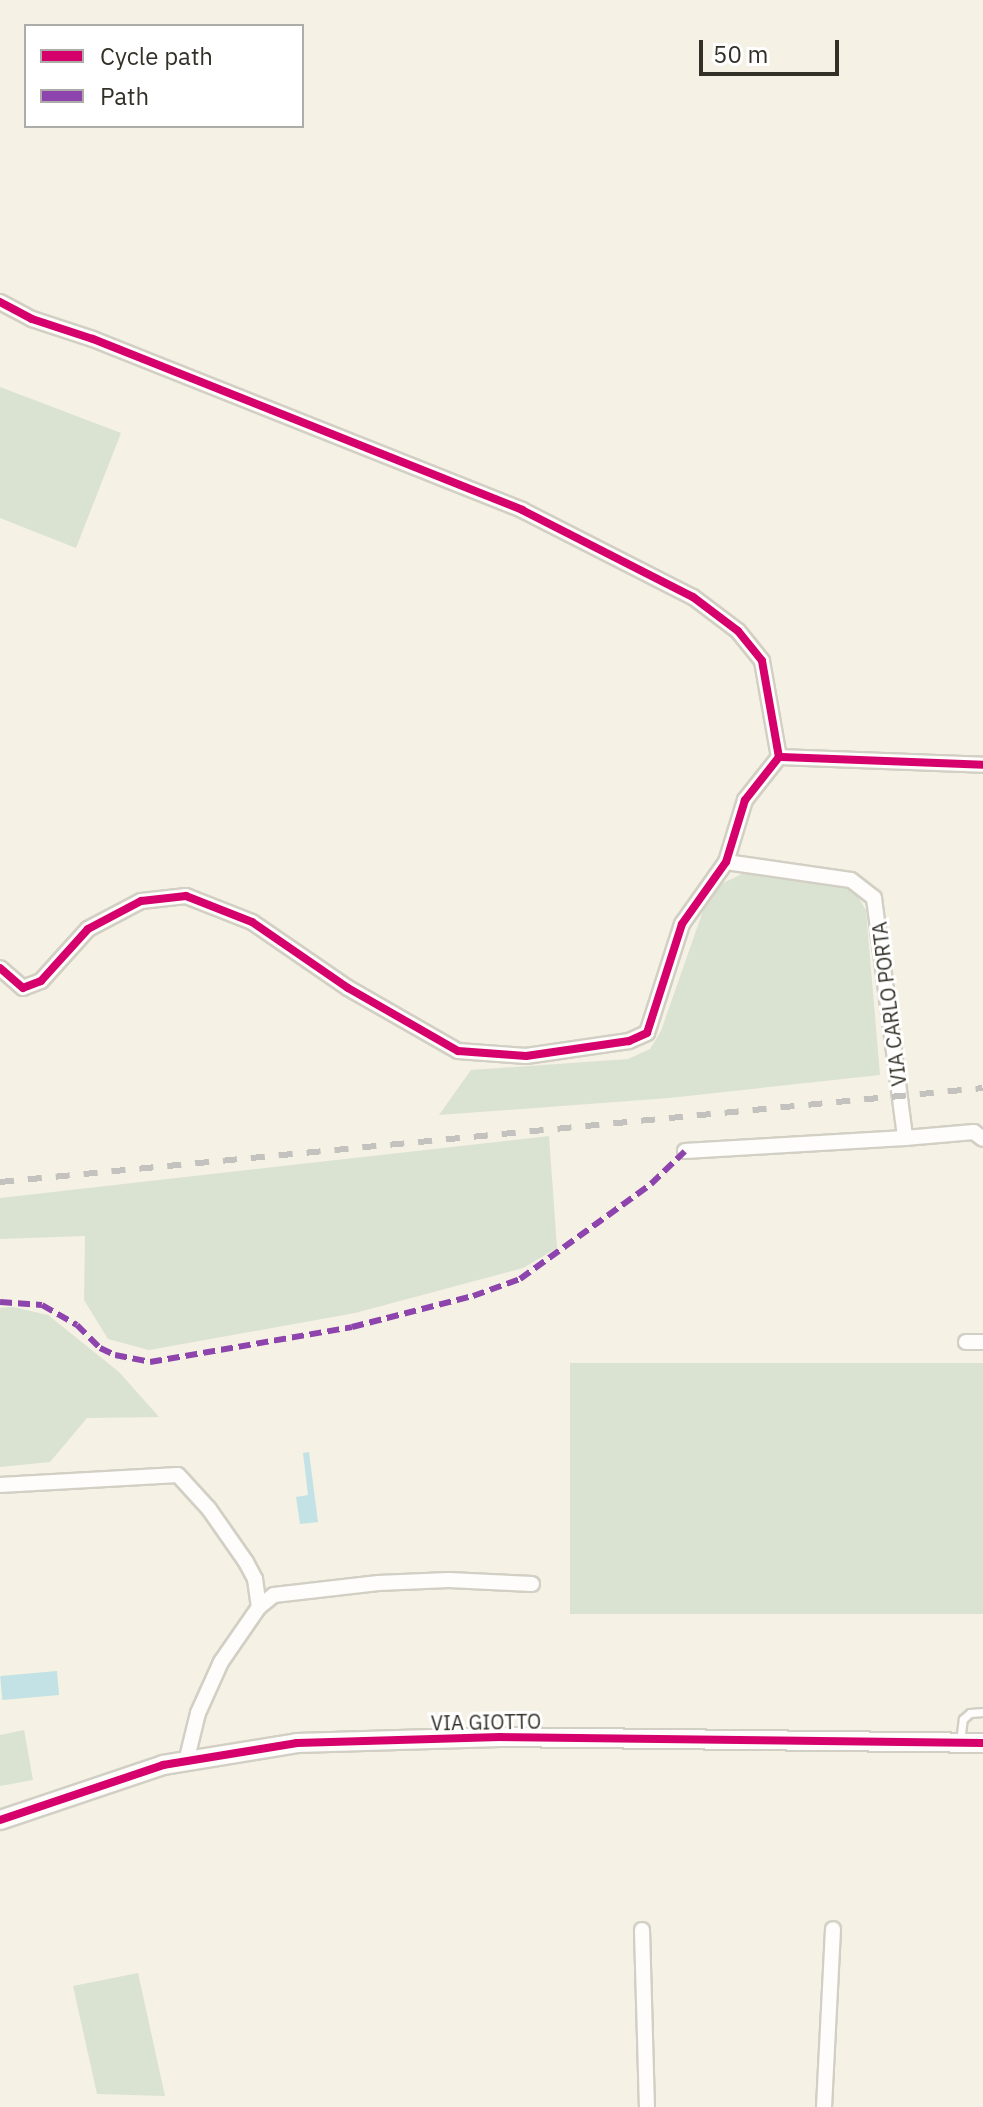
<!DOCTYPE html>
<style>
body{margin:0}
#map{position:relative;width:983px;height:2107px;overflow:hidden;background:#f5f1e4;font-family:"IBM Plex Sans",sans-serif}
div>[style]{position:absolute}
.green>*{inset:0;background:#dae2d2;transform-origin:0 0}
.water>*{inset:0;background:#c3e2e5;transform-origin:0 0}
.roads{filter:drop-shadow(2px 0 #d2cfc4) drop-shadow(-2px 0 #d2cfc4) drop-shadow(0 2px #d2cfc4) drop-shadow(0 -2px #d2cfc4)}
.service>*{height:7px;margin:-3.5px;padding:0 3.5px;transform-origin:3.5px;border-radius:3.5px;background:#fefdfb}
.minor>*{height:14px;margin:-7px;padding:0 7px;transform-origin:7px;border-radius:7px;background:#fefdfb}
.tertiary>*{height:18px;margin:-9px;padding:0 9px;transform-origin:9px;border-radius:9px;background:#fefdfb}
.rail>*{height:6px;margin-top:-3px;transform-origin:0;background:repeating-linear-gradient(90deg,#c3c2bf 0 14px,transparent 0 28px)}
.quiet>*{height:6px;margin-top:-3px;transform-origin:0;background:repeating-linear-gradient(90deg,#8e44ad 0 12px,transparent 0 18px)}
.cycleway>*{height:8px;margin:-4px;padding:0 4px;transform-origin:4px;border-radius:4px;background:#d6006c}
span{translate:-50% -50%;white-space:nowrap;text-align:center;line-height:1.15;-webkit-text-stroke:6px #fff;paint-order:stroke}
.street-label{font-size:20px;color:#323027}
.legend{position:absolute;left:24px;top:24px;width:280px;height:104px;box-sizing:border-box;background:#fff;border:2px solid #adaca9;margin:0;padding:10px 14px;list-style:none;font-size:24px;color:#323027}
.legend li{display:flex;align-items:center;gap:16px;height:40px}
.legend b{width:40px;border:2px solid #adaca9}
.scale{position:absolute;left:699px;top:40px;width:140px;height:36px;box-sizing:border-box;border:4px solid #323027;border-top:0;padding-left:10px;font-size:24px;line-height:28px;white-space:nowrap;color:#323027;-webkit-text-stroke:6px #fff;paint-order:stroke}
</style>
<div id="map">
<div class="green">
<div style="clip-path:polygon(0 387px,121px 433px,76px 548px,0 518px)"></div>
<div style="clip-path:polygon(744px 873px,844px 887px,858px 897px,866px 910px,880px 1075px,669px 1098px,439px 1115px,471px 1070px,628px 1059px,650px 1049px,661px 1031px,705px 905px,723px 883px)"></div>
<div style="clip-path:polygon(549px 1136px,557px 1248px,523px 1268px,355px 1313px,149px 1350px,108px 1339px,84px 1300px,85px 1236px,0 1239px,0 1198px)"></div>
<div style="clip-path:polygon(13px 1307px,48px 1315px,119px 1372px,159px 1417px,87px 1418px,50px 1462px,0 1467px,0 1308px)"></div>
<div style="left:983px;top:1363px;width:251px;height:413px;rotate:90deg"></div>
<div style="clip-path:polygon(24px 1730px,33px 1780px,0 1786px,0 1735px)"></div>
<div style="clip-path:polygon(138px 1973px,165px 2096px,97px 2094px,73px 1986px)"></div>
</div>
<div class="water">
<div style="clip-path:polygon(309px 1452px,318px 1522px,300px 1524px,296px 1497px,308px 1495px,303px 1453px)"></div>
<div style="left:57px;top:1671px;width:24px;height:57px;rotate:85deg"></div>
</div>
<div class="roads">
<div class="service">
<div style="left:960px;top:1742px;width:23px;rotate:-83deg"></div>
<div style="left:963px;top:1719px;width:9px;rotate:-41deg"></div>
<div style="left:970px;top:1713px;width:13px;rotate:-4deg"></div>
</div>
<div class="minor">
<div style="left:0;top:302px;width:36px;rotate:28deg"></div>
<div style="left:32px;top:319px;width:64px;rotate:18.2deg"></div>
<div style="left:93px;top:339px;width:462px;rotate:21.7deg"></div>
<div style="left:522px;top:510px;width:192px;rotate:27deg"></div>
<div style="left:693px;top:597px;width:56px;rotate:37.1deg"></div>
<div style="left:738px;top:631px;width:38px;rotate:51deg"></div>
<div style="left:762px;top:661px;width:97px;rotate:80deg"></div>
<div style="left:779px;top:757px;width:55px;rotate:128.3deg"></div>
<div style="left:745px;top:800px;width:65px;rotate:107deg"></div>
<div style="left:726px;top:862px;width:76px;rotate:125.4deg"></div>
<div style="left:682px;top:924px;width:114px;rotate:107.8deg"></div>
<div style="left:647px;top:1033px;width:20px;rotate:156deg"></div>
<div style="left:629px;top:1041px;width:104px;rotate:171.7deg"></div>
<div style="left:526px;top:1056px;width:68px;rotate:-175.8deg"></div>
<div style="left:458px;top:1051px;width:127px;rotate:-150.2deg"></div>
<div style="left:348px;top:988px;width:116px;rotate:-145.5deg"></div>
<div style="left:252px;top:922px;width:71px;rotate:-158.5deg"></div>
<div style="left:186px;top:896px;width:45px;rotate:173.7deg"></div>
<div style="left:141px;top:901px;width:60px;rotate:152.2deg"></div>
<div style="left:88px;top:929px;width:70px;rotate:132.1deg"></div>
<div style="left:41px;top:981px;width:19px;rotate:159deg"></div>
<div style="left:23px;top:988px;width:30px;rotate:-139deg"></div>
<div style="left:779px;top:757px;width:204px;rotate:2.2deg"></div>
<div style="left:726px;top:862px;width:126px;rotate:8.2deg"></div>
<div style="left:851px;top:880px;width:29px;rotate:38deg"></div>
<div style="left:874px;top:898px;width:242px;rotate:82.6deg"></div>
<div style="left:905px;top:1138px;width:69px;rotate:-5deg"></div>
<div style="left:974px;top:1132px;width:11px;rotate:38deg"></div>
<div style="left:685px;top:1151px;width:220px;rotate:-3.4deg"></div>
<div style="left:966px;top:1342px;width:17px"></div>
<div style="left:0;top:1485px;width:178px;rotate:-3.2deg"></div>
<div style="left:178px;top:1475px;width:46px;rotate:47.6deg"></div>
<div style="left:209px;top:1509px;width:65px;rotate:55.1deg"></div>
<div style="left:246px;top:1562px;width:19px;rotate:62deg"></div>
<div style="left:255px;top:1579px;width:28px;rotate:82deg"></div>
<div style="left:186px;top:1762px;width:50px;rotate:-76.2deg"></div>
<div style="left:198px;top:1713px;width:56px;rotate:-65.7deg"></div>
<div style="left:221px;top:1662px;width:67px;rotate:-55.4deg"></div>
<div style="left:259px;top:1607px;width:19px;rotate:-39deg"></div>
<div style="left:274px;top:1595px;width:105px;rotate:-6.6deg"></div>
<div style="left:378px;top:1583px;width:71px;rotate:-2.4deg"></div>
<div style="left:449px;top:1580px;width:83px;rotate:2.8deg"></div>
<div style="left:642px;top:1930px;width:177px;rotate:88.4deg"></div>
<div style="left:824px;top:2107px;width:178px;rotate:-87.1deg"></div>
</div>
<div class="tertiary">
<div style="left:0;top:1820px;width:172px;rotate:-18.6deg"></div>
<div style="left:163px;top:1765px;width:136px;rotate:-9.3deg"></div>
<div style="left:297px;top:1743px;width:203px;rotate:-1.7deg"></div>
<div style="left:500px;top:1737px;width:483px;rotate:0.7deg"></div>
</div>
</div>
<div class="rail">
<div style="left:0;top:1182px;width:987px;rotate:-5.46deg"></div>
</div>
<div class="quiet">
<div style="left:0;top:1302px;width:42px;rotate:4.1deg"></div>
<div style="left:42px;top:1305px;width:40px;rotate:29.7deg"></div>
<div style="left:77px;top:1325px;width:33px;rotate:45deg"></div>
<div style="left:100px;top:1348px;width:17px;rotate:25deg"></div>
<div style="left:115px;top:1355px;width:36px;rotate:11deg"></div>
<div style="left:150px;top:1362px;width:205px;rotate:-9.8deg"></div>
<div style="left:352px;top:1327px;width:125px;rotate:-14.4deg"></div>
<div style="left:473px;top:1296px;width:50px;rotate:-19.9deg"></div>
<div style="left:520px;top:1279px;width:162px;rotate:-35.9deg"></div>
<div style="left:651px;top:1184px;width:47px;rotate:-44.1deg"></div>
</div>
<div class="cycleway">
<div style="left:0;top:302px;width:36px;rotate:28deg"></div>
<div style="left:32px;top:319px;width:64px;rotate:18.2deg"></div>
<div style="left:93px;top:339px;width:462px;rotate:21.7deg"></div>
<div style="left:522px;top:510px;width:192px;rotate:27deg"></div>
<div style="left:693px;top:597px;width:56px;rotate:37.1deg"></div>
<div style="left:738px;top:631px;width:38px;rotate:51deg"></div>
<div style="left:762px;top:661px;width:97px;rotate:80deg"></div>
<div style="left:779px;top:757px;width:55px;rotate:128.3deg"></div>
<div style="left:745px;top:800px;width:65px;rotate:107deg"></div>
<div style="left:726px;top:862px;width:76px;rotate:125.4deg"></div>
<div style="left:682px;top:924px;width:114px;rotate:107.8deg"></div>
<div style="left:647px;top:1033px;width:20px;rotate:156deg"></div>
<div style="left:629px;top:1041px;width:104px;rotate:171.7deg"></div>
<div style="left:526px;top:1056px;width:68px;rotate:-175.8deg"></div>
<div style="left:458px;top:1051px;width:127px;rotate:-150.2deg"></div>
<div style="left:348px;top:988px;width:116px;rotate:-145.5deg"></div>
<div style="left:252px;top:922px;width:71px;rotate:-158.5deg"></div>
<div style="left:186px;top:896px;width:45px;rotate:173.7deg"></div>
<div style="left:141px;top:901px;width:60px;rotate:152.2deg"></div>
<div style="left:88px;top:929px;width:70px;rotate:132.1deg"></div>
<div style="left:41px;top:981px;width:19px;rotate:159deg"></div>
<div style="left:23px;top:988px;width:30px;rotate:-139deg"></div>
<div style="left:779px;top:757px;width:204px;rotate:2.2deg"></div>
<div style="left:0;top:1820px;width:172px;rotate:-18.6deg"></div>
<div style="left:163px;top:1765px;width:136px;rotate:-9.3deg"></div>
<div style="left:297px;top:1743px;width:203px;rotate:-1.7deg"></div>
<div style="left:500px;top:1737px;width:483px;rotate:0.7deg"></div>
</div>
<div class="street-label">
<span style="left:889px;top:1004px;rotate:-97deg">VIA CARLO PORTA</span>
<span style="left:486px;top:1722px;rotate:-1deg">VIA GIOTTO</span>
</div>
<ul class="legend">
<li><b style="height:10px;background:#d6006c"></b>Cycle path</li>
<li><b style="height:10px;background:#8e44ad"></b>Path</li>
</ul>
<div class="scale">50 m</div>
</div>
